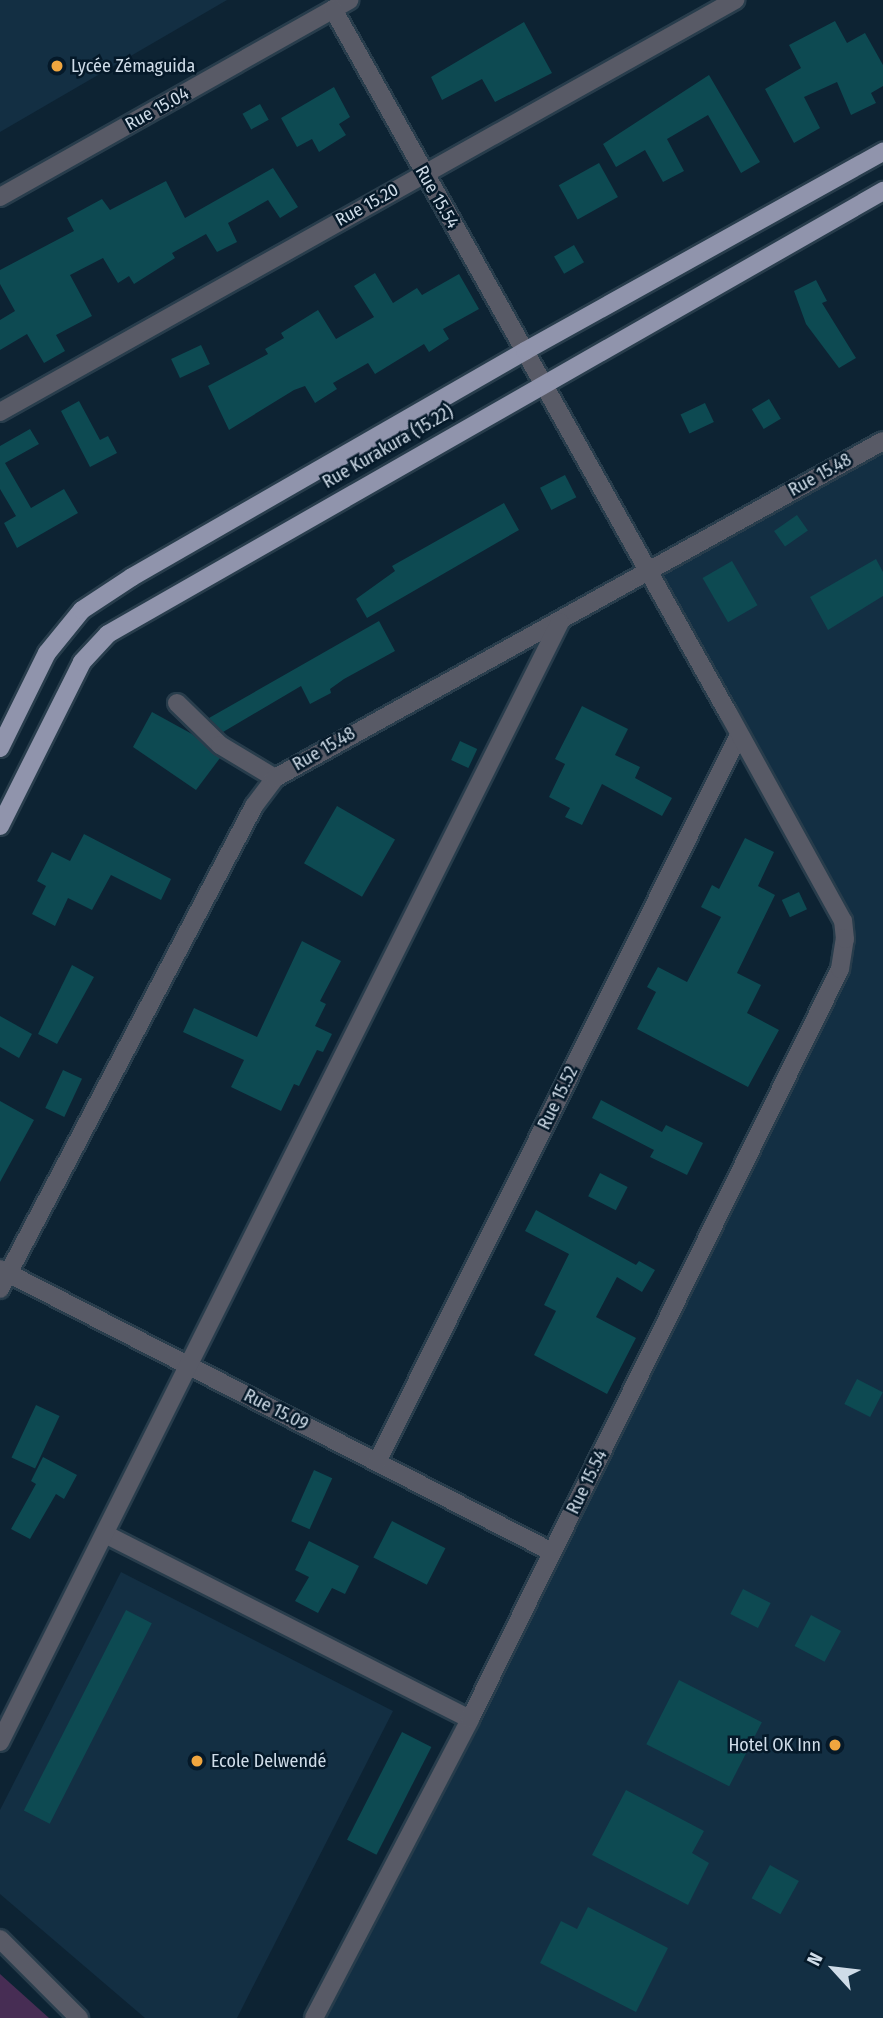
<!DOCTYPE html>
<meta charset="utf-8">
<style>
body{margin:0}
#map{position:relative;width:883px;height:2018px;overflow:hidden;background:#0d2333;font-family:"Fira Sans Condensed",sans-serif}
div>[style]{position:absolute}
.built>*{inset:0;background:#132f43}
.green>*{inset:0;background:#472d54}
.building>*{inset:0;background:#0d4a52;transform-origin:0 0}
.roads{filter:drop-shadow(2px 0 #283d4c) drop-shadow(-2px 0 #283d4c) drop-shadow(0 2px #283d4c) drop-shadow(0 -2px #283d4c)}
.minor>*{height:18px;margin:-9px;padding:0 9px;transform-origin:9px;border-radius:9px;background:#585a66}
.major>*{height:18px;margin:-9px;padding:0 9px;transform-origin:9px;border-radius:9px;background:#9094ac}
.dots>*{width:19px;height:19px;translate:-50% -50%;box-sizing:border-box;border:4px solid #051929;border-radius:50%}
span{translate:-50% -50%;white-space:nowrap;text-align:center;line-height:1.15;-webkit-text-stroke:5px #051929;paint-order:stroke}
.poi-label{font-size:18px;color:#cfdce8}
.left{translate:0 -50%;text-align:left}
.right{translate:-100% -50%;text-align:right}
.street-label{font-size:18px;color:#cfdce8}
.north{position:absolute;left:799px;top:1934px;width:70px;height:70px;-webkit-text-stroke:5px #051929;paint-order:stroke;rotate:297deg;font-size:19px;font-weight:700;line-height:28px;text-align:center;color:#cfdce8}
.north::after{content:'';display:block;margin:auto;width:24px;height:32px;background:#cfdce8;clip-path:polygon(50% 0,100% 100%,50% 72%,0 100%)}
</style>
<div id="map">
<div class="built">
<div style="clip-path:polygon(0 0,227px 0,0 132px)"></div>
<div style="clip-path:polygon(883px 431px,883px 2018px,314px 2018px,645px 1365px,845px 939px,647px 570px)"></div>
<div style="clip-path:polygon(121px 1572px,393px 1711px,237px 2018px,145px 2018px,0 1894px,0 1810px)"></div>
</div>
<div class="green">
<div style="clip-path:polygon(0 1974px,49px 2018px,0 2018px)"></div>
</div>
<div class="building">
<div style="clip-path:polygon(835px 21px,847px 43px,865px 33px,883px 65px,883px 86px,871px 93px,876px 103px,851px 115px,837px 82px,804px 97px,820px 128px,794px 143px,765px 89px,801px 68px,789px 45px)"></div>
<div style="clip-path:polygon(524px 22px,552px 73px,495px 102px,482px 79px,442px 100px,431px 77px)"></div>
<div style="clip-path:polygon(709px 75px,760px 162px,741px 173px,708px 115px,667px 139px,684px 171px,663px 182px,645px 150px,616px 167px,603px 144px)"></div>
<div style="clip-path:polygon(334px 87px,350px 117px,339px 124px,346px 135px,319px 152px,312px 139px,297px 147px,281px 118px)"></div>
<div style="left:260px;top:104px;width:18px;height:20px;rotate:61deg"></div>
<div style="left:599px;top:163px;width:39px;height:46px;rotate:61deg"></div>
<div style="clip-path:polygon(273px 168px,298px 207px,280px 218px,268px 200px,228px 223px,237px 242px,217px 252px,206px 234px,172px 253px,175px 258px,134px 284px,129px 276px,118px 283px,103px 258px,70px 275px,92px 316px,56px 335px,65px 351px,44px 363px,27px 334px,0 350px,0 320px,15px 311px,0 284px,0 270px,74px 231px,67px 218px,102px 199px,110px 210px,166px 181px,185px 218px)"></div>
<div style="left:574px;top:245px;width:20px;height:23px;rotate:60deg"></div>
<div style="clip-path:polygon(375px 273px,393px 303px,417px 288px,422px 295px,459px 274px,479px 309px,443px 329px,449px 339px,429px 352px,424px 344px,375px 374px,368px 363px,333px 383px,337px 389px,315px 403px,305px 386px,294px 390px,229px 430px,208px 386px,268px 354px,265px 349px,284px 338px,281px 333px,318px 310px,336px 339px,374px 317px,354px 286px)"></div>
<div style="clip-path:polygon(816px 280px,827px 301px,822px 303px,856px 358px,839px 368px,806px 324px,794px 291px)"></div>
<div style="left:201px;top:345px;width:21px;height:33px;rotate:65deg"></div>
<div style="left:769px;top:399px;width:23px;height:20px;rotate:59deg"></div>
<div style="clip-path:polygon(79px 401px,100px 440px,108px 436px,117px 453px,90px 467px,61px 411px)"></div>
<div style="left:705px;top:403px;width:21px;height:27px;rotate:65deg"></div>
<div style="clip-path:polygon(30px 429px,39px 444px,5px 463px,31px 508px,64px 489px,78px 513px,17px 548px,4px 523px,16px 516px,0 489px,0 446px)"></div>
<div style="left:565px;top:475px;width:25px;height:28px;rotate:63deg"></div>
<div style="clip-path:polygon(504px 503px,519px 530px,367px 618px,356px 599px,395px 571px,392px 566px)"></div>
<div style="left:797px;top:515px;width:19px;height:28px;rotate:55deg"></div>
<div style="clip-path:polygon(876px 559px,883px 572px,883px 596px,828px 630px,810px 597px)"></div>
<div style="left:732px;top:561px;width:51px;height:34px;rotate:60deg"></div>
<div style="clip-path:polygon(379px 621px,395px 651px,344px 679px,330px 689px,331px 693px,310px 704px,301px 686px,223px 732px,209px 718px)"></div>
<div style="clip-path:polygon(582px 706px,628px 729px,615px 755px,640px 767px,635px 778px,672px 798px,662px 816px,602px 784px,582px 825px,565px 817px,570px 808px,549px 797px,565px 764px,555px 759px)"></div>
<div style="clip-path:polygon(152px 712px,192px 734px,220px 758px,196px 790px,133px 747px)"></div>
<div style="left:460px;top:741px;width:19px;height:21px;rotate:25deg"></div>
<div style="left:337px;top:806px;width:67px;height:66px;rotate:30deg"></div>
<div style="clip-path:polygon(84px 834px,171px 879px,161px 900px,111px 875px,92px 910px,68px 898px,55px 926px,32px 914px,46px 886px,37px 881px,52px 852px,70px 861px)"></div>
<div style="clip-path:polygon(745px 838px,774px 852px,758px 886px,775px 895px,737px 973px,761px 985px,747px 1013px,779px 1030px,748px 1087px,637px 1029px,656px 992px,647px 987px,658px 967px,687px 982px,721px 917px,701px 907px,712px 885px,719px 889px)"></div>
<div style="left:799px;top:892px;width:19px;height:19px;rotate:65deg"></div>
<div style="clip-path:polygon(302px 941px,341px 961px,320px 1001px,326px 1004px,315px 1026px,332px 1034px,323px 1052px,317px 1050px,299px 1086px,294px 1084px,281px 1111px,231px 1087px,244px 1060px,183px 1032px,194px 1008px,257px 1037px)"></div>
<div style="clip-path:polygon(72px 965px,94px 977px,57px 1044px,38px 1034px)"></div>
<div style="clip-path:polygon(0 1016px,32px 1034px,19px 1058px,0 1047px)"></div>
<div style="left:63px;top:1070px;width:21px;height:42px;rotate:25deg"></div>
<div style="clip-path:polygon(601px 1100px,662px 1132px,666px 1125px,703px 1143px,687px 1175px,650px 1157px,654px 1150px,592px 1118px)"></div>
<div style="clip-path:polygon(0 1101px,34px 1120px,0 1182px)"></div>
<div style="left:600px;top:1173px;width:31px;height:26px;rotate:27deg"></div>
<div style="clip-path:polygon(536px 1210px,636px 1265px,639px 1261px,655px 1270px,642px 1292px,617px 1277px,596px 1317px,636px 1338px,607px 1394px,534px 1355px,556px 1311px,544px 1305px,569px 1254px,525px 1231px)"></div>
<div style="left:857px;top:1379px;width:29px;height:28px;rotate:27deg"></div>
<div style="left:36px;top:1405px;width:26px;height:58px;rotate:25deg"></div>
<div style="clip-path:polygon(43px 1457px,77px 1475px,64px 1499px,56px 1494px,30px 1539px,11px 1529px,36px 1484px,31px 1481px)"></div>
<div style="left:314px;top:1470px;width:20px;height:56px;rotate:24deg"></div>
<div style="left:392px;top:1521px;width:60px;height:41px;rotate:27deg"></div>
<div style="clip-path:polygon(309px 1541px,359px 1566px,345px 1594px,332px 1588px,318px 1613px,295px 1601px,309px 1577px,295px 1570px)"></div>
<div style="left:743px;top:1589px;width:31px;height:28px;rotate:27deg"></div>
<div style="left:126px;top:1610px;width:29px;height:225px;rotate:27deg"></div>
<div style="left:811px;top:1615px;width:34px;height:35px;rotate:28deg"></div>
<div style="left:679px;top:1680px;width:93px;height:72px;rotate:27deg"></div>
<div style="left:402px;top:1732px;width:33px;height:121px;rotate:27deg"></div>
<div style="clip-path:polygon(626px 1790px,704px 1831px,692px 1853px,709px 1863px,688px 1905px,592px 1855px)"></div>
<div style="left:770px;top:1865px;width:33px;height:38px;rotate:29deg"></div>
<div style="clip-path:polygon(588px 1907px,668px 1948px,636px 2012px,540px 1963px,561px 1921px,577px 1929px)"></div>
</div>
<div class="roads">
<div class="minor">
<div style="left:0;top:197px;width:401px;rotate:-29.4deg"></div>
<div style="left:0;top:412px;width:843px;rotate:-29.27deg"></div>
<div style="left:177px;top:703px;width:60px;rotate:44.3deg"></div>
<div style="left:220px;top:745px;width:64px;rotate:31deg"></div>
<div style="left:0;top:1269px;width:620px;rotate:27.14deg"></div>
<div style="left:0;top:1289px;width:546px;rotate:-62.26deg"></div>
<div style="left:254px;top:806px;width:35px;rotate:-53deg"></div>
<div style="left:275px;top:778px;width:695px;rotate:-29deg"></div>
<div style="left:377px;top:1462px;width:812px;rotate:-63.53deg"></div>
<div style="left:105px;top:1534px;width:409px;rotate:26.9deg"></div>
<div style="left:0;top:1742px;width:1252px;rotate:-63.43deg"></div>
<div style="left:0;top:1939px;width:112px;rotate:45deg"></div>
<div style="left:314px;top:2018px;width:337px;rotate:-62.4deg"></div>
<div style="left:470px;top:1719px;width:836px;rotate:-63.74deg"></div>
<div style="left:840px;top:969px;width:30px;rotate:-81deg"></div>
<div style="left:845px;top:939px;width:18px;rotate:-96deg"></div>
<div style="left:843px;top:921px;width:238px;rotate:-118.9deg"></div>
<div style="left:728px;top:713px;width:807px;rotate:-119.3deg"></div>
</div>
<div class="major">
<div style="left:0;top:748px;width:106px;rotate:-63.7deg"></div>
<div style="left:47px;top:653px;width:55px;rotate:-50.9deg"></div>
<div style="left:82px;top:610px;width:60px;rotate:-33.4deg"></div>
<div style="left:132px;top:577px;width:453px;rotate:-29.9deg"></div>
<div style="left:525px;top:351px;width:410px;rotate:-29.1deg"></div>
<div style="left:0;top:826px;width:183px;rotate:-63.4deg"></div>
<div style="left:82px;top:662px;width:38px;rotate:-47deg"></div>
<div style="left:108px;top:634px;width:893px;rotate:-29.75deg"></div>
</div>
</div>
<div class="dots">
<div style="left:57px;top:66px;background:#f0a63f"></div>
<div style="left:835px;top:1745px;background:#f0a63f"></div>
<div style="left:197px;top:1761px;background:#f0a63f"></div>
</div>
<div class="poi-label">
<span class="left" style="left:71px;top:66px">Lycée Zémaguida</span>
<span class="right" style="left:821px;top:1745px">Hotel OK Inn</span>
<span class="left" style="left:211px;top:1761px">Ecole Delwendé</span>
</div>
<div class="street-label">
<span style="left:157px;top:109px;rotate:-29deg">Rue 15.04</span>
<span style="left:437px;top:197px;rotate:60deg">Rue 15.54</span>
<span style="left:367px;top:205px;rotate:-29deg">Rue 15.20</span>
<span style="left:388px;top:447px;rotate:-30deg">Rue Kurakura (15.22)</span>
<span style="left:820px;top:475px;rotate:-29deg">Rue 15.48</span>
<span style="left:324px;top:749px;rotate:-30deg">Rue 15.48</span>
<span style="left:558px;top:1098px;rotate:-64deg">Rue 15.52</span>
<span style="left:276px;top:1410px;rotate:27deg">Rue 15.09</span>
<span style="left:587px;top:1482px;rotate:-64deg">Rue 15.54</span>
</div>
<div class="north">N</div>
</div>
